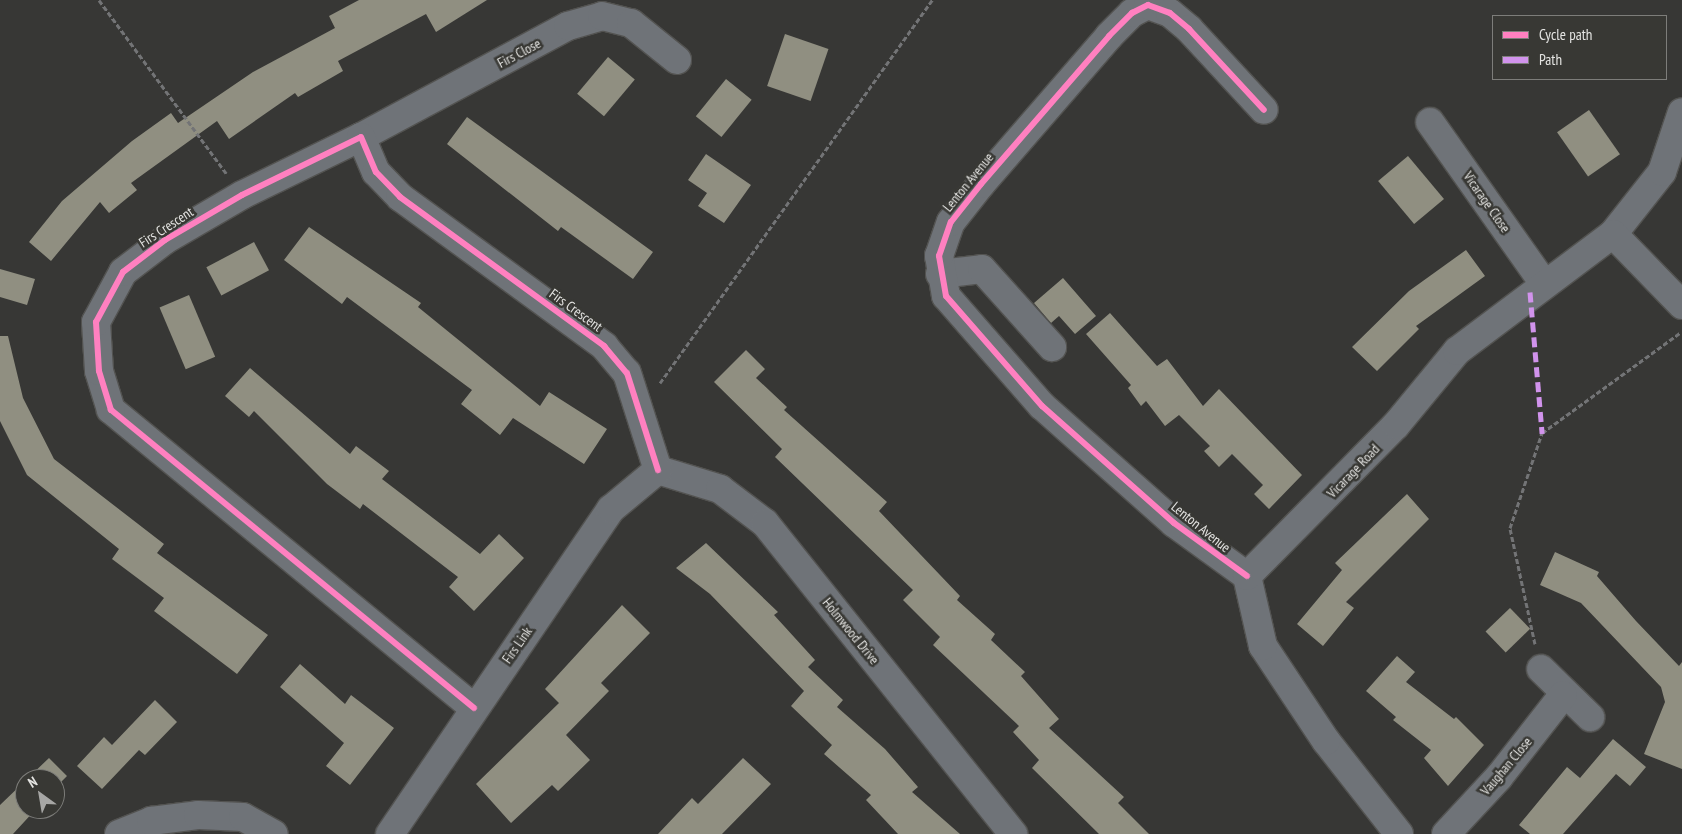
<!DOCTYPE html>
<style>
body{margin:0}
#map{position:relative;width:1682px;height:834px;overflow:hidden;background:#373735;font-family:"PT Sans Narrow",sans-serif}
div>[style]{position:absolute}
.building>*{inset:0;background:#908f81;transform-origin:0 0}
.path>*{height:3px;margin-top:-1.5px;transform-origin:0;background:repeating-linear-gradient(90deg,#737476 0 5px,transparent 0 7.5px)}
.roads{filter:drop-shadow(1px 0 #535351) drop-shadow(-1px 0 #535351) drop-shadow(0 1px #535351) drop-shadow(0 -1px #535351)}
.minor>*{height:28px;margin:-14px;padding:0 14px;transform-origin:14px;border-radius:14px;background:#6f7378}
.quiet>*{height:5px;margin-top:-2.5px;transform-origin:0;background:repeating-linear-gradient(90deg,#d193ec 0 10px,transparent 0 15px)}
.cycleway>*{height:6px;margin:-3px;padding:0 3px;transform-origin:3px;border-radius:3px;background:#ff80c0}
span{translate:-50% -50%;white-space:nowrap;text-align:center;line-height:1.15;-webkit-text-stroke:5px #383834;paint-order:stroke}
.street-label{font-size:14px;color:#e4e4e2}
.legend{position:absolute;left:1492px;top:15px;width:175px;height:65px;box-sizing:border-box;background:#383834;border:1px solid #7d7d7a;margin:0;padding:6px 9px;list-style:none;font-size:15px;color:#e4e4e2}
.legend li{display:flex;align-items:center;gap:10px;height:25px}
.legend b{width:25px;border:1px solid #7d7d7a}
.north{position:absolute;left:15px;top:769px;width:50px;height:50px;box-sizing:border-box;background:#383834;border:1px solid #7d7d7a;border-radius:50%;rotate:328deg;font-size:14px;font-weight:700;line-height:20px;text-align:center;color:#e4e4e2}
.north::after{content:'';display:block;margin:auto;width:18px;height:22px;background:#a7a7a5;clip-path:polygon(50% 0,100% 100%,50% 72%,0 100%)}
</style>
<div id="map">
<div class="building">
<div style="clip-path:polygon(359px 0,487px 0,436px 32px,426px 14px,338px 61px,343px 71px,298px 97px,295px 93px,229px 139px,217px 121px,131px 183px,137px 190px,109px 213px,100px 202px,51px 261px,29px 242px,62px 201px,132px 141px,171px 113px,178px 123px,253px 72px,335px 28px,329px 16px)"></div>
<div style="left:785px;top:34px;width:46px;height:55px;rotate:19deg"></div>
<div style="left:608px;top:57px;width:35px;height:48px;rotate:40deg"></div>
<div style="left:726px;top:79px;width:33px;height:48px;rotate:39deg"></div>
<div style="left:1589px;top:110px;width:54px;height:39px;rotate:55deg"></div>
<div style="clip-path:polygon(467px 117px,653px 252px,633px 279px,561px 227px,558px 231px,447px 144px)"></div>
<div style="clip-path:polygon(706px 154px,751px 185px,724px 223px,698px 206px,707px 193px,688px 180px)"></div>
<div style="left:1408px;top:156px;width:56px;height:39px;rotate:50deg"></div>
<div style="clip-path:polygon(309px 227px,421px 303px,418px 307px,540px 406px,549px 392px,607px 429px,584px 464px,513px 418px,500px 435px,461px 404px,472px 390px,347px 297px,342px 304px,284px 260px)"></div>
<div style="left:254px;top:242px;width:32px;height:54px;rotate:62deg"></div>
<div style="clip-path:polygon(1466px 250px,1485px 276px,1416px 326px,1419px 329px,1377px 371px,1352px 347px,1409px 291px)"></div>
<div style="clip-path:polygon(0 269px,35px 279px,27px 305px,0 297px)"></div>
<div style="clip-path:polygon(1063px 278px,1096px 316px,1075px 334px,1059px 316px,1051px 323px,1034px 303px)"></div>
<div style="left:189px;top:295px;width:67px;height:32px;rotate:67deg"></div>
<div style="clip-path:polygon(1110px 313px,1157px 366px,1167px 359px,1203px 406px,1219px 389px,1302px 475px,1269px 509px,1254px 494px,1263px 485px,1232px 454px,1219px 467px,1204px 451px,1210px 446px,1179px 415px,1165px 426px,1146px 401px,1141px 406px,1128px 388px,1131px 385px,1086px 334px)"></div>
<div style="clip-path:polygon(0 336px,8px 336px,23px 398px,54px 459px,164px 544px,157px 553px,268px 635px,237px 674px,154px 611px,164px 598px,112px 559px,119px 549px,27px 475px,0 421px)"></div>
<div style="clip-path:polygon(746px 350px,765px 369px,756px 378px,787px 407px,784px 410px,887px 502px,879px 511px,960px 596px,957px 600px,995px 634px,991px 640px,1025px 672px,1021px 676px,1059px 719px,1049px 728px,1124px 797px,1118px 803px,1149px 834px,1099px 834px,1032px 768px,1039px 760px,1013px 732px,1019px 726px,933px 645px,940px 637px,903px 600px,913px 590px,775px 457px,782px 449px,714px 382px)"></div>
<div style="clip-path:polygon(250px 368px,350px 454px,356px 446px,389px 471px,382px 479px,480px 554px,499px 534px,524px 558px,474px 611px,449px 587px,458px 577px,363px 504px,360px 509px,327px 484px,254px 411px,249px 417px,225px 396px)"></div>
<div style="clip-path:polygon(1407px 494px,1429px 519px,1346px 602px,1354px 608px,1323px 646px,1297px 624px,1342px 570px,1335px 563px)"></div>
<div style="clip-path:polygon(706px 543px,778px 612px,774px 615px,815px 660px,808px 667px,843px 700px,837px 707px,885px 749px,918px 787px,912px 792px,960px 834px,898px 834px,866px 800px,871px 795px,824px 754px,832px 745px,791px 706px,804px 691px,710px 594px,676px 568px)"></div>
<div style="clip-path:polygon(1555px 552px,1599px 572px,1597px 576px,1636px 621px,1679px 666px,1682px 662px,1682px 769px,1644px 754px,1665px 702px,1661px 687px,1581px 603px,1540px 585px)"></div>
<div style="clip-path:polygon(622px 605px,650px 633px,601px 683px,609px 691px,566px 735px,590px 760px,558px 791px,552px 785px,511px 823px,476px 784px,559px 703px,545px 689px)"></div>
<div style="left:1510px;top:608px;width:29px;height:34px;rotate:46deg"></div>
<div style="clip-path:polygon(1397px 656px,1415px 672px,1406px 682px,1454px 719px,1456px 717px,1484px 745px,1448px 786px,1424px 758px,1431px 750px,1393px 720px,1396px 717px,1366px 691px)"></div>
<div style="clip-path:polygon(300px 664px,345px 704px,351px 695px,394px 728px,350px 785px,326px 766px,344px 743px,280px 687px)"></div>
<div style="clip-path:polygon(155px 700px,177px 722px,145px 755px,139px 750px,102px 789px,77px 766px,104px 737px,112px 745px)"></div>
<div style="clip-path:polygon(1613px 739px,1646px 767px,1630px 786px,1616px 774px,1563px 834px,1530px 834px,1519px 825px,1567px 767px,1580px 778px)"></div>
<div style="clip-path:polygon(49px 758px,67px 776px,55px 788px,55px 779px,27px 779px)"></div>
<div style="clip-path:polygon(743px 758px,771px 784px,722px 834px,658px 834px,692px 798px,698px 804px)"></div>
<div style="clip-path:polygon(25px 781px,25px 809px,36px 809px,13px 834px,0 834px,0 805px)"></div>
</div>
<div class="path">
<div style="left:99px;top:0;width:215px;rotate:53.7deg"></div>
<div style="left:660px;top:383px;width:470px;rotate:-54.6deg"></div>
<div style="left:1535px;top:644px;width:119px;rotate:-102.2deg"></div>
<div style="left:1510px;top:528px;width:100px;rotate:-71.4deg"></div>
<div style="left:1542px;top:433px;width:172px;rotate:-36deg"></div>
</div>
<div class="roads">
<div class="minor">
<div style="left:1430px;top:122px;width:196px;rotate:54.8deg"></div>
<div style="left:361px;top:137px;width:235px;rotate:-28.2deg"></div>
<div style="left:568px;top:26px;width:35px;rotate:-16deg"></div>
<div style="left:602px;top:16px;width:30px;rotate:14deg"></div>
<div style="left:631px;top:23px;width:59px;rotate:38.8deg"></div>
<div style="left:1613px;top:234px;width:79px;rotate:-51.7deg"></div>
<div style="left:1662px;top:172px;width:63px;rotate:-71.6deg"></div>
<div style="left:940px;top:274px;width:42px;rotate:-6.8deg"></div>
<div style="left:982px;top:269px;width:105px;rotate:48.1deg"></div>
<div style="left:658px;top:470px;width:65px;rotate:17deg"></div>
<div style="left:720px;top:489px;width:56px;rotate:37.1deg"></div>
<div style="left:765px;top:523px;width:398px;rotate:51.4deg"></div>
<div style="left:1247px;top:576px;width:90px;rotate:-144deg"></div>
<div style="left:1174px;top:523px;width:176px;rotate:-138.4deg"></div>
<div style="left:1042px;top:406px;width:146px;rotate:-131.1deg"></div>
<div style="left:946px;top:296px;width:41px;rotate:-99.9deg"></div>
<div style="left:939px;top:256px;width:36px;rotate:-71deg"></div>
<div style="left:951px;top:222px;width:48px;rotate:-51.7deg"></div>
<div style="left:981px;top:184px;width:196px;rotate:-49.1deg"></div>
<div style="left:1109px;top:36px;width:33px;rotate:-45deg"></div>
<div style="left:1132px;top:13px;width:18px;rotate:-27deg"></div>
<div style="left:1148px;top:5px;width:23px;rotate:20deg"></div>
<div style="left:1170px;top:13px;width:25px;rotate:40deg"></div>
<div style="left:1189px;top:29px;width:110px;rotate:47.2deg"></div>
<div style="left:1541px;top:669px;width:69px;rotate:44.4deg"></div>
<div style="left:474px;top:708px;width:470px;rotate:-140.6deg"></div>
<div style="left:111px;top:410px;width:41px;rotate:-107.1deg"></div>
<div style="left:99px;top:371px;width:49px;rotate:-93.5deg"></div>
<div style="left:96px;top:322px;width:57px;rotate:-61.6deg"></div>
<div style="left:123px;top:272px;width:53px;rotate:-37.3deg"></div>
<div style="left:165px;top:240px;width:89px;rotate:-30.3deg"></div>
<div style="left:242px;top:195px;width:132px;rotate:-26deg"></div>
<div style="left:361px;top:137px;width:38px;rotate:67deg"></div>
<div style="left:376px;top:172px;width:35px;rotate:46deg"></div>
<div style="left:400px;top:197px;width:253px;rotate:36.1deg"></div>
<div style="left:604px;top:346px;width:35px;rotate:50deg"></div>
<div style="left:627px;top:373px;width:102px;rotate:72.3deg"></div>
<div style="left:119px;top:834px;width:35px;rotate:-22deg"></div>
<div style="left:151px;top:821px;width:47px;rotate:-7.3deg"></div>
<div style="left:198px;top:815px;width:45px;rotate:2.5deg"></div>
<div style="left:243px;top:817px;width:35px;rotate:29deg"></div>
<div style="left:390px;top:834px;width:393px;rotate:-55.8deg"></div>
<div style="left:611px;top:509px;width:61px;rotate:-39.7deg"></div>
<div style="left:1399px;top:834px;width:118px;rotate:-128.1deg"></div>
<div style="left:1326px;top:741px;width:114px;rotate:-123.6deg"></div>
<div style="left:1263px;top:646px;width:72px;rotate:-102.9deg"></div>
<div style="left:1247px;top:576px;width:212px;rotate:-45.4deg"></div>
<div style="left:1396px;top:425px;width:96px;rotate:-50.5deg"></div>
<div style="left:1457px;top:351px;width:195px;rotate:-36.9deg"></div>
<div style="left:1613px;top:234px;width:99px;rotate:45.8deg"></div>
<div style="left:1446px;top:834px;width:78px;rotate:-47.1deg"></div>
<div style="left:1499px;top:777px;width:104px;rotate:-52deg"></div>
</div>
</div>
<div class="quiet">
<div style="left:1530px;top:292px;width:142px;rotate:85.1deg"></div>
</div>
<div class="cycleway">
<div style="left:1247px;top:576px;width:90px;rotate:-144deg"></div>
<div style="left:1174px;top:523px;width:176px;rotate:-138.4deg"></div>
<div style="left:1042px;top:406px;width:146px;rotate:-131.1deg"></div>
<div style="left:946px;top:296px;width:41px;rotate:-99.9deg"></div>
<div style="left:939px;top:256px;width:36px;rotate:-71deg"></div>
<div style="left:951px;top:222px;width:48px;rotate:-51.7deg"></div>
<div style="left:981px;top:184px;width:196px;rotate:-49.1deg"></div>
<div style="left:1109px;top:36px;width:33px;rotate:-45deg"></div>
<div style="left:1132px;top:13px;width:18px;rotate:-27deg"></div>
<div style="left:1148px;top:5px;width:23px;rotate:20deg"></div>
<div style="left:1170px;top:13px;width:25px;rotate:40deg"></div>
<div style="left:1189px;top:29px;width:110px;rotate:47.2deg"></div>
<div style="left:474px;top:708px;width:470px;rotate:-140.6deg"></div>
<div style="left:111px;top:410px;width:41px;rotate:-107.1deg"></div>
<div style="left:99px;top:371px;width:49px;rotate:-93.5deg"></div>
<div style="left:96px;top:322px;width:57px;rotate:-61.6deg"></div>
<div style="left:123px;top:272px;width:53px;rotate:-37.3deg"></div>
<div style="left:165px;top:240px;width:89px;rotate:-30.3deg"></div>
<div style="left:242px;top:195px;width:132px;rotate:-26deg"></div>
<div style="left:361px;top:137px;width:38px;rotate:67deg"></div>
<div style="left:376px;top:172px;width:35px;rotate:46deg"></div>
<div style="left:400px;top:197px;width:253px;rotate:36.1deg"></div>
<div style="left:604px;top:346px;width:35px;rotate:50deg"></div>
<div style="left:627px;top:373px;width:102px;rotate:72.3deg"></div>
</div>
<div class="street-label">
<span style="left:519px;top:53px;rotate:-28deg">Firs Close</span>
<span style="left:968px;top:182px;rotate:-51deg">Lenton Avenue</span>
<span style="left:1487px;top:202px;rotate:55deg">Vicarage Close</span>
<span style="left:166px;top:227px;rotate:-33deg">Firs Crescent</span>
<span style="left:576px;top:310px;rotate:36deg">Firs Crescent</span>
<span style="left:1353px;top:471px;rotate:-46deg">Vicarage Road</span>
<span style="left:1201px;top:527px;rotate:39deg">Lenton Avenue</span>
<span style="left:851px;top:631px;rotate:51deg">Holmwood Drive</span>
<span style="left:517px;top:645px;rotate:-55deg">Firs Link</span>
<span style="left:1506px;top:766px;rotate:-50deg">Vaughan Close</span>
</div>
<ul class="legend">
<li><b style="height:6px;background:#ff80c0"></b>Cycle path</li>
<li><b style="height:6px;background:#d193ec"></b>Path</li>
</ul>
<div class="north">N</div>
</div>
